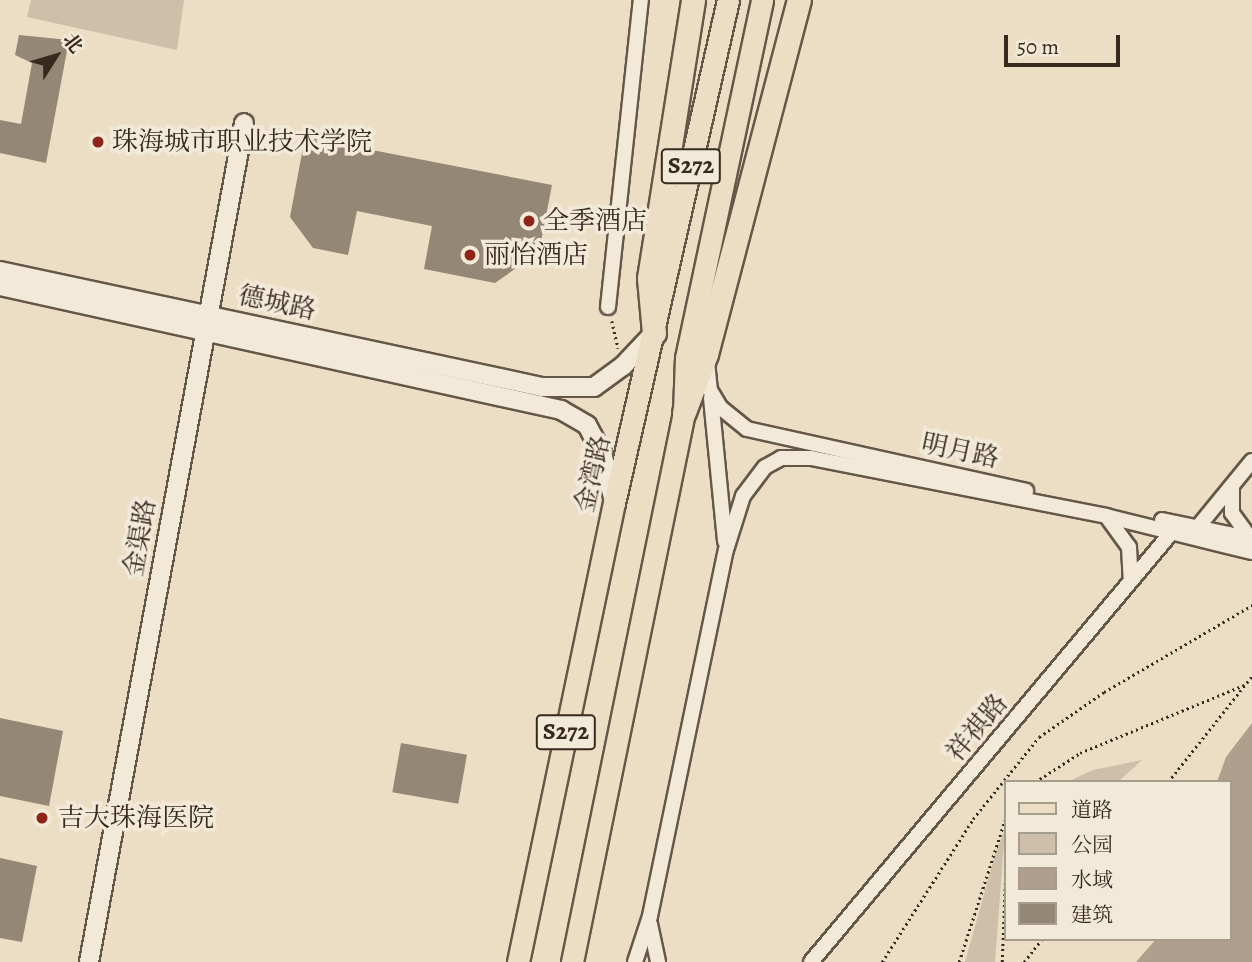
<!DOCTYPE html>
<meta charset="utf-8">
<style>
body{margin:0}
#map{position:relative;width:1252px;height:962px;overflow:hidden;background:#ecddc5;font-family:Alegreya,"Noto Serif SC",serif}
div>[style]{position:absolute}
.green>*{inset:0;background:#cdbfa9}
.water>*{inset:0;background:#aea08c}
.building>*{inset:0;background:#958775;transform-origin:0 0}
.path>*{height:2.5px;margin-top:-1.25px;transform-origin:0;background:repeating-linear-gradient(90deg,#362a1e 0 2px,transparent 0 5.5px)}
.roads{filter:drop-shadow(2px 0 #645748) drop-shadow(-2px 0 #645748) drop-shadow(0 2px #645748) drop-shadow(0 -2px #645748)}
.minor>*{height:14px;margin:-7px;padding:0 7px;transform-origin:7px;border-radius:7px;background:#f3e9d9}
.tertiary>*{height:18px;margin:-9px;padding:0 9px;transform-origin:9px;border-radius:9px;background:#f3e9d9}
.primary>*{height:21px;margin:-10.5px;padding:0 10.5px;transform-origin:10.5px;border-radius:10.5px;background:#ecddc5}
.trunk>*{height:23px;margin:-11.5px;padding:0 11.5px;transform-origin:11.5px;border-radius:11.5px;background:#ecddc5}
.dots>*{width:19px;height:19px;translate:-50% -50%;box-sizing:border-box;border:4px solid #f3e9d9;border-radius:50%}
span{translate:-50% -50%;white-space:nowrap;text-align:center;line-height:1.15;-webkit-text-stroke:7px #f3e9d9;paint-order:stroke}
.shield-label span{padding:2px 5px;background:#f3e9d9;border:2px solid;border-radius:5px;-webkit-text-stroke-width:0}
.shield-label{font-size:24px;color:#362a1e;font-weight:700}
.poi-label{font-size:26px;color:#362a1e}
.left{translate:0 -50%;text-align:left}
.street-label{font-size:26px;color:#362a1e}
.legend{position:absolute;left:1004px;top:780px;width:228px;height:161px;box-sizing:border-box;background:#f3e9d9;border:2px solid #a79d8e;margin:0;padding:9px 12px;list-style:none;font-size:21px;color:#362a1e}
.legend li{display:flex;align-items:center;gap:14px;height:35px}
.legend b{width:35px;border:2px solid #a79d8e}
.north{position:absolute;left:21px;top:21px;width:70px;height:70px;-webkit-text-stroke:5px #f3e9d9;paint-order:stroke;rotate:53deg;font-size:19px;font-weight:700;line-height:28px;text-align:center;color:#362a1e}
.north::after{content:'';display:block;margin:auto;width:24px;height:32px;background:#362a1e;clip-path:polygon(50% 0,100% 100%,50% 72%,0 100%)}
.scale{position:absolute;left:1004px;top:35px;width:116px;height:32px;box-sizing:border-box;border:4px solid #362a1e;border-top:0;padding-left:9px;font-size:21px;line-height:24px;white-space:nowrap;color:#362a1e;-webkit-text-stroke:5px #f3e9d9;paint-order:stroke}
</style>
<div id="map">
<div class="green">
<div style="clip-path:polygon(31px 0,184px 0,177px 50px,27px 17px)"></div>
<div style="clip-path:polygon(1142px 760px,1118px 782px,1067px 782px,1093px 770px)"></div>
<div style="clip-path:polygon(1005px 830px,995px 962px,965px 962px,997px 848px)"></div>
</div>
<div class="water">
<div style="clip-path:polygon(1252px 723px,1252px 962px,1136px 962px,1156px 939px,1229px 939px,1229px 782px,1217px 782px,1226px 757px)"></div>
</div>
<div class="building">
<div style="clip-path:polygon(19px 35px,69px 40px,46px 163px,0 153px,0 120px,21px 124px,32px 63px,15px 55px)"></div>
<div style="clip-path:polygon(305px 137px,552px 185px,539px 252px,495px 283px,424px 269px,432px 226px,357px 211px,348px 255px,313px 248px,290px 217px)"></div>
<div style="clip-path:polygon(0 718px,63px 731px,49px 806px,0 796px)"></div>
<div style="left:401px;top:743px;width:67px;height:50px;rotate:10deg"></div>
<div style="clip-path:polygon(0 858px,37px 866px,22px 942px,0 938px)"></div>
</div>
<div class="path">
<div style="left:612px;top:321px;width:28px;rotate:77deg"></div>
<div style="left:1035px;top:782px;width:54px;rotate:-32.8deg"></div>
<div style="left:1080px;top:753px;width:178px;rotate:-22.5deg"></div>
<div style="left:1168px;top:782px;width:135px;rotate:-51.6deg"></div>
<div style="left:882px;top:962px;width:169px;rotate:-57.5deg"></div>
<div style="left:973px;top:819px;width:105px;rotate:-51.2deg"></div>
<div style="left:1039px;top:737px;width:79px;rotate:-34.7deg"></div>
<div style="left:1104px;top:692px;width:172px;rotate:-30.4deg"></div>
<div style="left:959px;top:962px;width:149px;rotate:-72.1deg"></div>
<div style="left:1002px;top:962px;width:79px;rotate:-87.8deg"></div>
<div style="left:1024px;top:962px;width:29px;rotate:-52deg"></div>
</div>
<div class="roads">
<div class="minor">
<div style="left:608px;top:307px;width:309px;rotate:-83.9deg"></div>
<div style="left:707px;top:362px;width:28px;rotate:84deg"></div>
<div style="left:710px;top:390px;width:21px;rotate:59deg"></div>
<div style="left:721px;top:408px;width:33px;rotate:39deg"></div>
<div style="left:747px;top:429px;width:286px;rotate:12.5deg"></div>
<div style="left:711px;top:398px;width:144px;rotate:84.4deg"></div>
<div style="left:1232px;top:488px;width:25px;rotate:90deg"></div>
<div style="left:1232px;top:513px;width:32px;rotate:54deg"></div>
<div style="left:1107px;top:517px;width:37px;rotate:54deg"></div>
<div style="left:1129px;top:547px;width:33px;rotate:87deg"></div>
<div style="left:1162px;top:520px;width:92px;rotate:11.9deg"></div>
<div style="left:1193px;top:533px;width:93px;rotate:-50.7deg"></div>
<div style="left:650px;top:924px;width:39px;rotate:78deg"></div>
<div style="left:635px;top:962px;width:48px;rotate:-71.9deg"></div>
<div style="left:650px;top:916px;width:374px;rotate:-78.3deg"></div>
<div style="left:726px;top:550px;width:57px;rotate:-72.5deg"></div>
<div style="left:743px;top:496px;width:36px;rotate:-53deg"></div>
<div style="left:765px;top:467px;width:18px;rotate:-29deg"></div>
<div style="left:781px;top:458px;width:30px"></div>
<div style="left:811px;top:458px;width:301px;rotate:11.1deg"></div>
<div style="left:1106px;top:516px;width:150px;rotate:13.9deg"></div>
<div style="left:811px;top:962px;width:569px;rotate:-49.99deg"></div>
</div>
<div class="tertiary">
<div style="left:0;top:271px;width:554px;rotate:12.08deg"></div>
<div style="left:542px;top:387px;width:52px"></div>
<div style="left:594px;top:387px;width:36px;rotate:-36deg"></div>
<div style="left:623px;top:366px;width:45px;rotate:-46.8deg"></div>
<div style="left:0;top:286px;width:575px;rotate:12.46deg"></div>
<div style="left:561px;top:410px;width:30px;rotate:30deg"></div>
<div style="left:587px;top:425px;width:32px;rotate:62deg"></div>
<div style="left:602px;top:453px;width:49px;rotate:76deg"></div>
<div style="left:89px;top:962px;width:853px;rotate:-79.53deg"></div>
</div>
<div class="primary">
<div style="left:518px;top:962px;width:469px;rotate:-78.2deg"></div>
<div style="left:614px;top:503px;width:516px;rotate:-77.23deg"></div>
<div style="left:572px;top:962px;width:561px;rotate:-78.49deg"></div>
<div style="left:684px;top:412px;width:54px;rotate:-87.9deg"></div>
<div style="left:686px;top:358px;width:366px;rotate:-78deg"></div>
</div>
<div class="trunk">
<div style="left:654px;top:333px;width:55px;rotate:-95.2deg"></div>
<div style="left:649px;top:278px;width:281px;rotate:-81deg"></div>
<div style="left:684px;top:412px;width:62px;rotate:-69.2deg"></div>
<div style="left:706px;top:354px;width:366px;rotate:-75.3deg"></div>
</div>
</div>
<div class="dots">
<div style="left:98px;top:142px;background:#8f2418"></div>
<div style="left:529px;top:221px;background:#8f2418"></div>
<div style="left:470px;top:255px;background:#8f2418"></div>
<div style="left:42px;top:818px;background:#8f2418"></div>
</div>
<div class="shield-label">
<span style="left:691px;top:166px">S272</span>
<span style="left:566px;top:732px">S272</span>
</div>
<div class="poi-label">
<span class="left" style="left:112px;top:142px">珠海城市职业技术学院</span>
<span class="left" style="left:543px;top:221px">全季酒店</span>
<span class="left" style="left:484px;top:255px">丽怡酒店</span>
<span class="left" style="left:58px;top:818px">吉大珠海医院</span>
</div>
<div class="street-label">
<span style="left:277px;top:303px;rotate:12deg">德城路</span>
<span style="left:960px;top:451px;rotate:12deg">明月路</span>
<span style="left:593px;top:474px;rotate:-77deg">金湾路</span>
<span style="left:140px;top:538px;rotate:-80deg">金渠路</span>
<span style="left:977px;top:728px;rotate:-50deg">祥祺路</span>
</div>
<ul class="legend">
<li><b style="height:9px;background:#ecddc5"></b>道路</li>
<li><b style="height:19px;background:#cdbfa9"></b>公园</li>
<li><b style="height:19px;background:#aea08c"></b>水域</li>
<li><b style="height:19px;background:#958775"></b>建筑</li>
</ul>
<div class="north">北</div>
<div class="scale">50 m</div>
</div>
